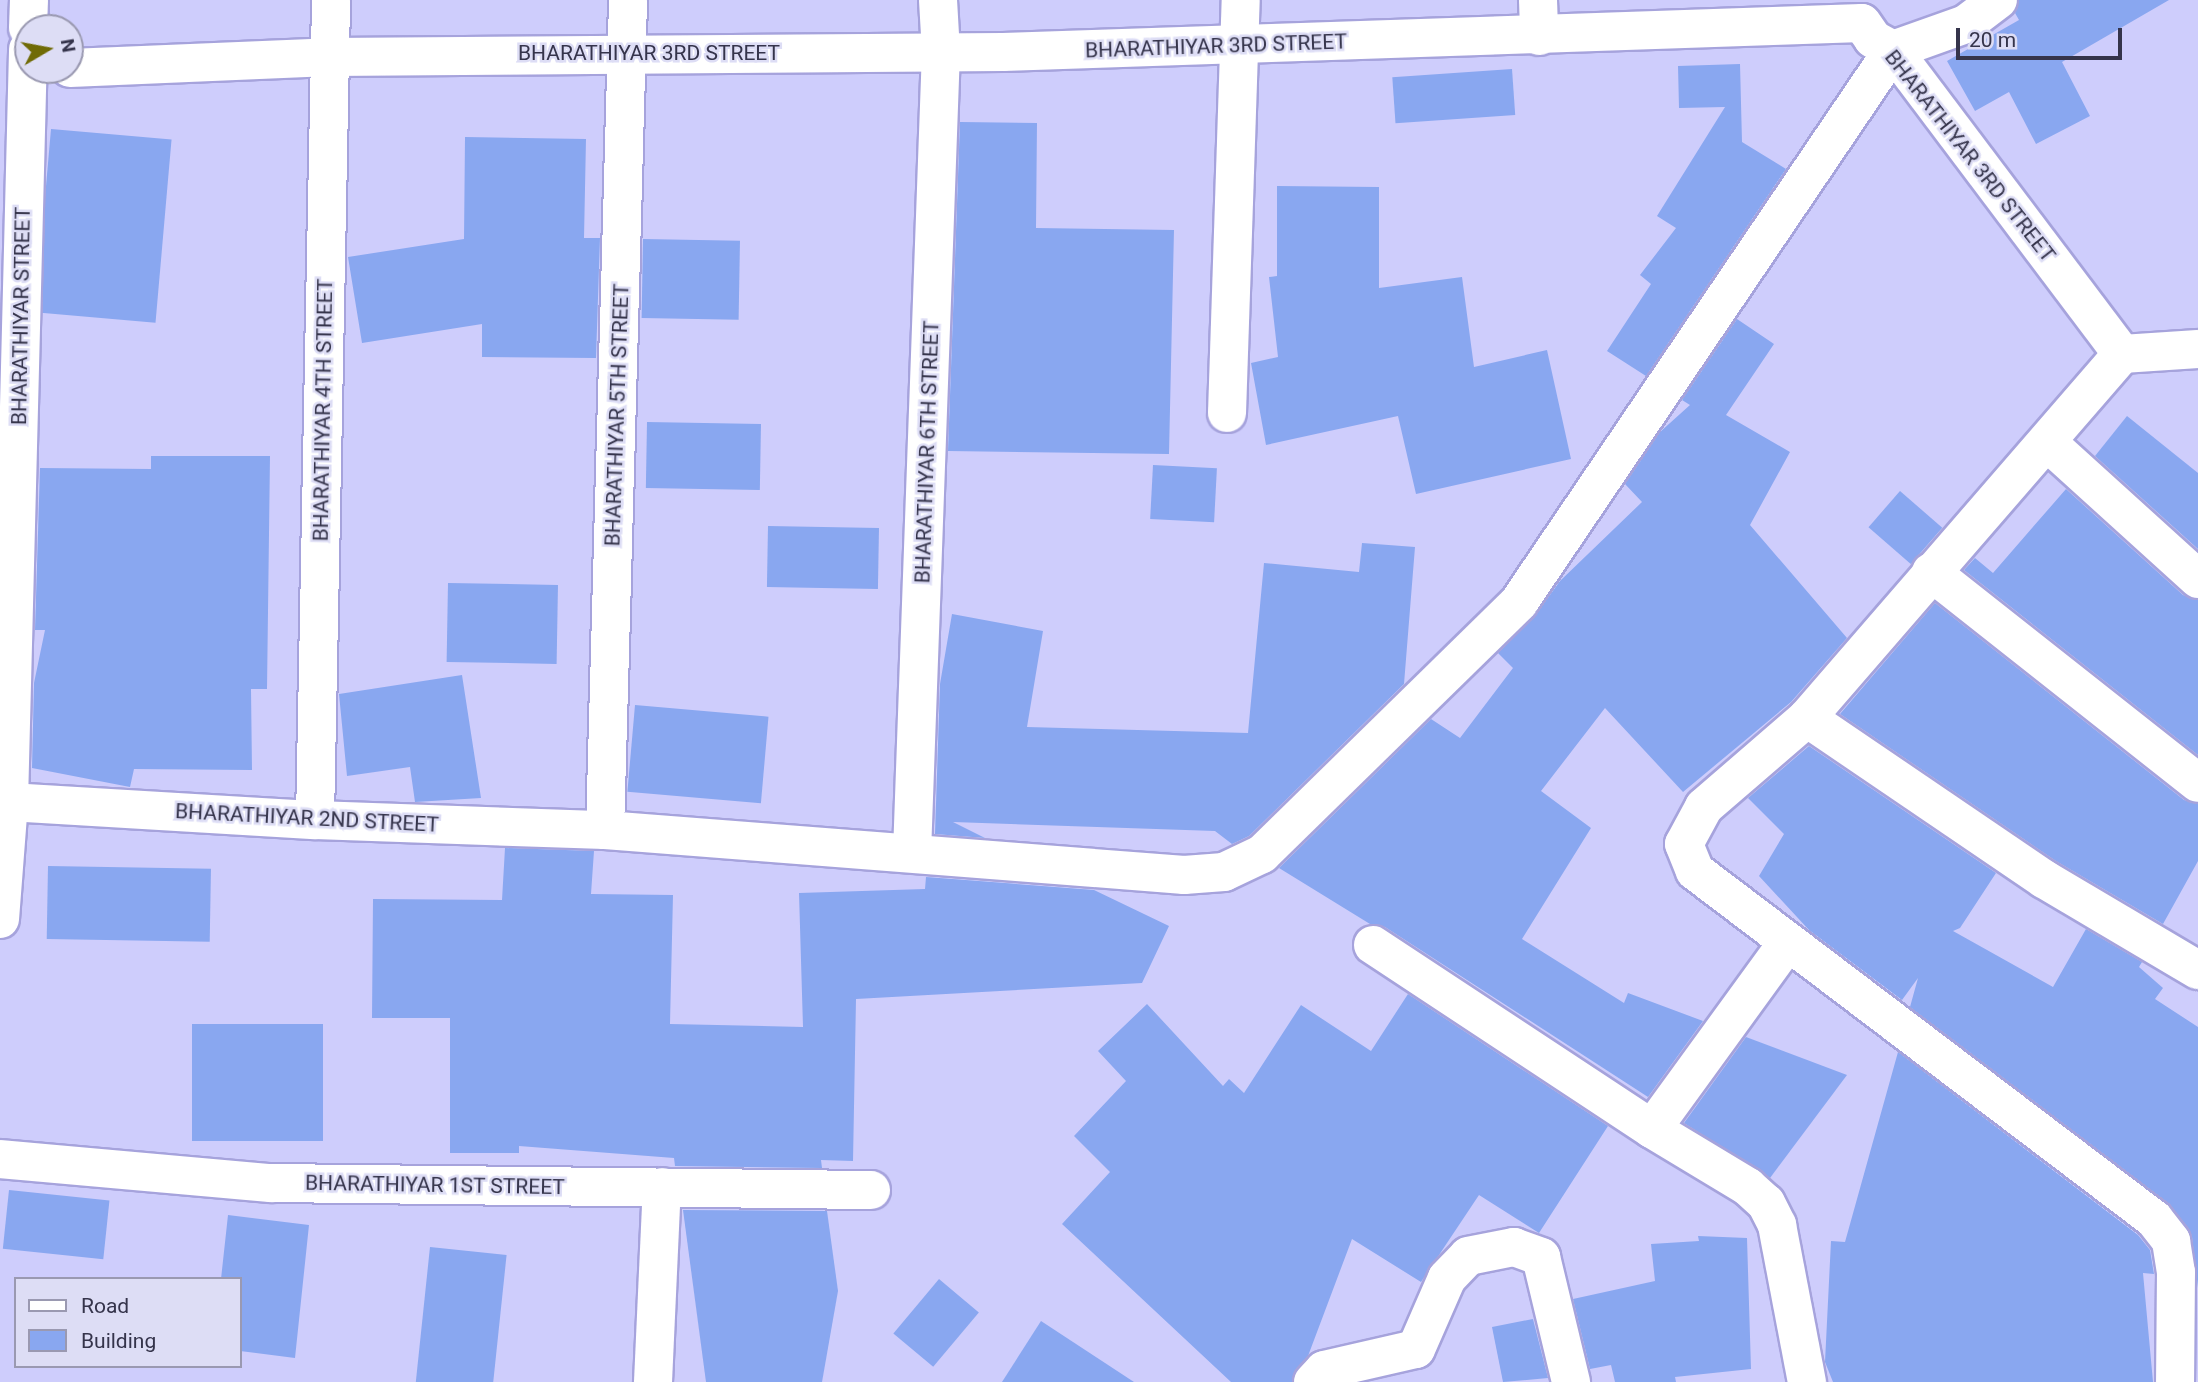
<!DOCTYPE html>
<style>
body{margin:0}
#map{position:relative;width:2198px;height:1382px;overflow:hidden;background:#cecdfc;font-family:Roboto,sans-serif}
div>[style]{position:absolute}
.building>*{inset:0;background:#89a7f0;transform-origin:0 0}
.roads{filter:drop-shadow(2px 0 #a6a3dc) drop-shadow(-2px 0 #a6a3dc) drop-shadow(0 2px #a6a3dc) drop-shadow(0 -2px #a6a3dc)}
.minor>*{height:38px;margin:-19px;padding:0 19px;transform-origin:19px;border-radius:19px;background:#fff}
span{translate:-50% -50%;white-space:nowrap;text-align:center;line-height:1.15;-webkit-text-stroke:5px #ddddf5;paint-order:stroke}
.street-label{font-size:21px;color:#35344b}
.legend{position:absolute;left:14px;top:1277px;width:228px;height:91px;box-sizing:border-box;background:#ddddf5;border:2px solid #9a99b1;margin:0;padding:9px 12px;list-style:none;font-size:21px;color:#35344b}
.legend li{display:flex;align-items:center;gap:14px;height:35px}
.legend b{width:35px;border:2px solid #9a99b1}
.north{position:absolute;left:14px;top:14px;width:70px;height:70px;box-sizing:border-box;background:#ddddf5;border:2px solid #9a99b1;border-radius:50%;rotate:80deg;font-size:19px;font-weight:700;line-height:28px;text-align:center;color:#35344b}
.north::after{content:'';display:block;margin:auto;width:24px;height:32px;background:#706b06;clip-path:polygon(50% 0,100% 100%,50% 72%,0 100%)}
.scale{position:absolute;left:1956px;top:28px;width:166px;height:32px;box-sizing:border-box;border:4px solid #35344b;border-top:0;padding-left:9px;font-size:21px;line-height:24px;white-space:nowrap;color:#35344b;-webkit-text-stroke:5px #ddddf5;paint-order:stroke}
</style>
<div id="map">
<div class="building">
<div style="clip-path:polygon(2019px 0,2169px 0,2062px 62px,2090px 116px,2036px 144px,2009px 92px,1975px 111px,1947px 61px,2019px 20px,2015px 13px)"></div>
<div style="clip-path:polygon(1740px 64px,1742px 142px,1786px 169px,1646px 376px,1607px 351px,1651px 284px,1640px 275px,1676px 228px,1657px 216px,1725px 107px,1679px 108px,1678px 66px)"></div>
<div style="left:1512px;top:69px;width:46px;height:120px;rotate:86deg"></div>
<div style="clip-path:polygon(960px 122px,1037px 123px,1036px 228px,1174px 230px,1169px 454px,948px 451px)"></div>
<div style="left:51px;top:129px;width:121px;height:184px;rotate:5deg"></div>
<div style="clip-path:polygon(465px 137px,586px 139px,584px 238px,600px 238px,596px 358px,482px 357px,482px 324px,362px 343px,348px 257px,464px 239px)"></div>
<div style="clip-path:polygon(1277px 186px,1379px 187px,1379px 288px,1462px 277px,1474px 367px,1547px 350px,1571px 459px,1416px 494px,1398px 416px,1266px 445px,1251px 363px,1278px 357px,1269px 277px,1277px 276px)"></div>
<div style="left:643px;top:239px;width:97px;height:79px;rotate:1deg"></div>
<div style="clip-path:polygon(1737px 319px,1774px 344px,1726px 415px,1790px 452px,1750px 525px,1847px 638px,1791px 702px,1683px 792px,1605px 708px,1541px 791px,1591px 828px,1522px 939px,1624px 1003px,1628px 993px,1703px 1021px,1648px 1097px,1385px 927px,1370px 924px,1279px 868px,1431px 719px,1460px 738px,1513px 668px,1498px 653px,1534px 617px,1560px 581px,1642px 502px,1625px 484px,1660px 432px,1690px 405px,1682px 400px)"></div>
<div style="clip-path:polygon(2127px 416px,2198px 473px,2198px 549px,2095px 456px)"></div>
<div style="left:647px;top:422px;width:114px;height:66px;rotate:1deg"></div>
<div style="clip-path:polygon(151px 456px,270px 456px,267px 689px,251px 689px,252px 770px,134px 769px,130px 787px,32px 768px,34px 683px,45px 630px,35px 630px,40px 468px,151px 469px)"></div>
<div style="left:1153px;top:465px;width:64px;height:54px;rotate:3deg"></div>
<div style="clip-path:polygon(2066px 489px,2183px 595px,2198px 600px,2198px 755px,1964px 570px,1975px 558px,1993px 573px)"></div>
<div style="left:1900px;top:491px;width:56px;height:48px;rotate:41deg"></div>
<div style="left:768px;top:526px;width:111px;height:61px;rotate:1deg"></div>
<div style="clip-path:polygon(1362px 543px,1415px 547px,1404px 684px,1249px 836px,1232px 844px,1215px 831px,953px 822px,985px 838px,935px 834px,940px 684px,952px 614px,1043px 631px,1027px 727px,1248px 733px,1264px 563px,1359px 572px)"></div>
<div style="left:448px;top:583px;width:110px;height:79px;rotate:1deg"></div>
<div style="clip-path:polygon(1935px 603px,2184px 800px,2198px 804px,2198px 861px,2163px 924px,2056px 861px,1840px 714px)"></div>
<div style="clip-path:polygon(462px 675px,481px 798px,415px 802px,410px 767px,347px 776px,339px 694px)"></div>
<div style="left:635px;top:705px;width:134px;height:87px;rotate:5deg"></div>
<div style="clip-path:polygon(1809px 746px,1996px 873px,1960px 928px,1953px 931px,2053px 987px,2086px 929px,2142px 962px,2139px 967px,2163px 988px,2155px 999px,2198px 1027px,2198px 1288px,2192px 1237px,2167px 1202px,1910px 1007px,1918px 978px,1902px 1000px,1809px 930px,1759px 876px,1784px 834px,1748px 798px)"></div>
<div style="clip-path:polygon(505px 848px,594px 851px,591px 894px,673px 895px,670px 1024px,803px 1027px,799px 893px,925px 889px,926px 877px,1094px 890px,1169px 926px,1142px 983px,856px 999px,853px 1161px,821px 1160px,822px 1168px,675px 1166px,674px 1158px,519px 1146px,519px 1153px,450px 1153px,450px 1018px,372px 1018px,373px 899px,502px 900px)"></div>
<div style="left:48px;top:866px;width:163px;height:73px;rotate:1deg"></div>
<div style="clip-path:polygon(1408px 994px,1608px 1126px,1539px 1233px,1479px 1195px,1421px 1282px,1352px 1239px,1308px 1356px,1292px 1382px,1231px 1382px,1062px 1224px,1110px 1172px,1074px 1136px,1126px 1081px,1098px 1051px,1147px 1004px,1223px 1086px,1229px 1079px,1244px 1093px,1301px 1005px,1371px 1051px)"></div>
<div style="left:192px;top:1024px;width:131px;height:117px"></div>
<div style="clip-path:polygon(1746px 1037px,1847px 1075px,1770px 1178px,1684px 1123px)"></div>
<div style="clip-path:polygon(1898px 1052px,2138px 1235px,2150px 1250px,2154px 1274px,2143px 1273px,2153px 1382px,1833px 1382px,1825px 1362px,1831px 1241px,1845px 1242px)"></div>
<div style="left:9px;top:1190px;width:101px;height:59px;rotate:6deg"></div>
<div style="clip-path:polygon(683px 1210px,827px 1211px,838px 1291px,822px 1382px,706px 1382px)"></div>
<div style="clip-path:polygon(228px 1215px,309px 1225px,295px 1358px,240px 1351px,240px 1279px,221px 1279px)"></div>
<div style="clip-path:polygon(1698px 1236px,1747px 1238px,1751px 1369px,1675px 1377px,1676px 1382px,1615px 1382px,1611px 1365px,1590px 1369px,1573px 1299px,1655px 1281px,1651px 1244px,1699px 1241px)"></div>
<div style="left:430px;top:1247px;width:77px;height:136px;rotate:6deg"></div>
<div style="left:939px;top:1279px;width:52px;height:71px;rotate:40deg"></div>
<div style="clip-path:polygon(1533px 1319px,1548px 1378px,1503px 1382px,1492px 1327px)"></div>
<div style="clip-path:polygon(1041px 1321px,1134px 1382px,1002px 1382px)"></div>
</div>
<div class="roads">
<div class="minor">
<div style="left:1538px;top:0;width:36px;rotate:88deg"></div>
<div style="left:28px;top:28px;width:28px;rotate:-88deg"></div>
<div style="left:70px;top:68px;width:260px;rotate:-2.4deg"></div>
<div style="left:330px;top:57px;width:673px;rotate:-0.43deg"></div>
<div style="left:1003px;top:52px;width:859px;rotate:-1.93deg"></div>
<div style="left:1862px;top:23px;width:19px;rotate:55deg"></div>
<div style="left:1873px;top:39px;width:23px;rotate:29deg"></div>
<div style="left:1893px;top:50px;width:381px;rotate:53deg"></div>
<div style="left:2122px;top:354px;width:76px;rotate:-3.8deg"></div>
<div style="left:2122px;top:354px;width:481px;rotate:130.9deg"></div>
<div style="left:1807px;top:718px;width:136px;rotate:139.2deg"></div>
<div style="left:1704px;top:807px;width:42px;rotate:118.4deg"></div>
<div style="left:1684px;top:844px;width:29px;rotate:68deg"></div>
<div style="left:1695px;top:871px;width:576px;rotate:37.17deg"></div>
<div style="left:2154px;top:1219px;width:28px;rotate:52deg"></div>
<div style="left:2171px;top:1241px;width:31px;rotate:81deg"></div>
<div style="left:2176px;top:1272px;width:110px;rotate:90.5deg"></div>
<div style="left:1227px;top:413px;width:413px;rotate:-88.1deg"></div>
<div style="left:2047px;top:442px;width:204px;rotate:42.2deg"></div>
<div style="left:1931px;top:572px;width:340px;rotate:38.3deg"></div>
<div style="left:1807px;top:718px;width:287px;rotate:34.2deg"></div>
<div style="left:2044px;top:879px;width:179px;rotate:30.6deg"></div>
<div style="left:9px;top:802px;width:307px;rotate:3.4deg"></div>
<div style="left:315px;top:820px;width:290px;rotate:2deg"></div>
<div style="left:605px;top:830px;width:581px;rotate:4.44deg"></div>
<div style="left:1184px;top:875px;width:40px;rotate:-4.3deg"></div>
<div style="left:1224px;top:872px;width:42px;rotate:-25.3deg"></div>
<div style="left:1262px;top:854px;width:360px;rotate:-44.4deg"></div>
<div style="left:1519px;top:602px;width:667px;rotate:-55.88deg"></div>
<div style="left:1893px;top:50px;width:77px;rotate:-19.6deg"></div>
<div style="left:1966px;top:24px;width:40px;rotate:-37deg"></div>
<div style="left:315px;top:820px;width:820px;rotate:-88.88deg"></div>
<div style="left:605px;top:830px;width:830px;rotate:-88.41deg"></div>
<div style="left:912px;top:853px;width:802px;rotate:-87.93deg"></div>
<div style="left:941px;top:52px;width:52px;rotate:-93.3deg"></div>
<div style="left:0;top:919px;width:117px;rotate:-85.6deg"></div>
<div style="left:9px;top:802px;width:753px;rotate:-88.55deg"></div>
<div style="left:1373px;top:945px;width:334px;rotate:33.4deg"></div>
<div style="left:1652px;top:1129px;width:230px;rotate:-54deg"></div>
<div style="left:1652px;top:1129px;width:112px;rotate:31.1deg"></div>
<div style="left:1748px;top:1187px;width:24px;rotate:42deg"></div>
<div style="left:1766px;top:1203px;width:25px;rotate:63deg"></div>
<div style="left:1777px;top:1225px;width:160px;rotate:79.2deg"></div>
<div style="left:0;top:1159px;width:272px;rotate:5.1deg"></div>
<div style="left:271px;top:1183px;width:600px;rotate:0.67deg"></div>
<div style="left:653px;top:1382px;width:195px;rotate:-87.4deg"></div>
<div style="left:1313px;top:1382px;width:16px;rotate:-47deg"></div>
<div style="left:1324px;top:1370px;width:94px;rotate:-12.9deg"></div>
<div style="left:1416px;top:1349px;width:77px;rotate:-66.4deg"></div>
<div style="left:1447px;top:1278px;width:30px;rotate:-46deg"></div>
<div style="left:1468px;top:1256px;width:47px;rotate:-11.1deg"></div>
<div style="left:1514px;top:1247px;width:29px;rotate:20deg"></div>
<div style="left:1541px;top:1257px;width:129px;rotate:76.5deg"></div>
</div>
</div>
<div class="street-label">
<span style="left:1216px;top:46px;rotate:-2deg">BHARATHIYAR 3RD STREET</span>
<span style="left:649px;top:53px">BHARATHIYAR 3RD STREET</span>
<span style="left:1970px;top:156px;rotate:52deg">BHARATHIYAR 3RD STREET</span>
<span style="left:21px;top:316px;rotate:-89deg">BHARATHIYAR STREET</span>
<span style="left:323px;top:410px;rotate:-89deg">BHARATHIYAR 4TH STREET</span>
<span style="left:617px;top:415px;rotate:-88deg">BHARATHIYAR 5TH STREET</span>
<span style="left:927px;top:452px;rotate:-88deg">BHARATHIYAR 6TH STREET</span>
<span style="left:307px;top:818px;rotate:3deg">BHARATHIYAR 2ND STREET</span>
<span style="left:435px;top:1185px;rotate:1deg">BHARATHIYAR 1ST STREET</span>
</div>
<ul class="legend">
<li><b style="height:9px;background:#fff"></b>Road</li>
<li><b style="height:19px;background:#89a7f0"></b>Building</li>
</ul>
<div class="north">N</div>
<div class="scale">20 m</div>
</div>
